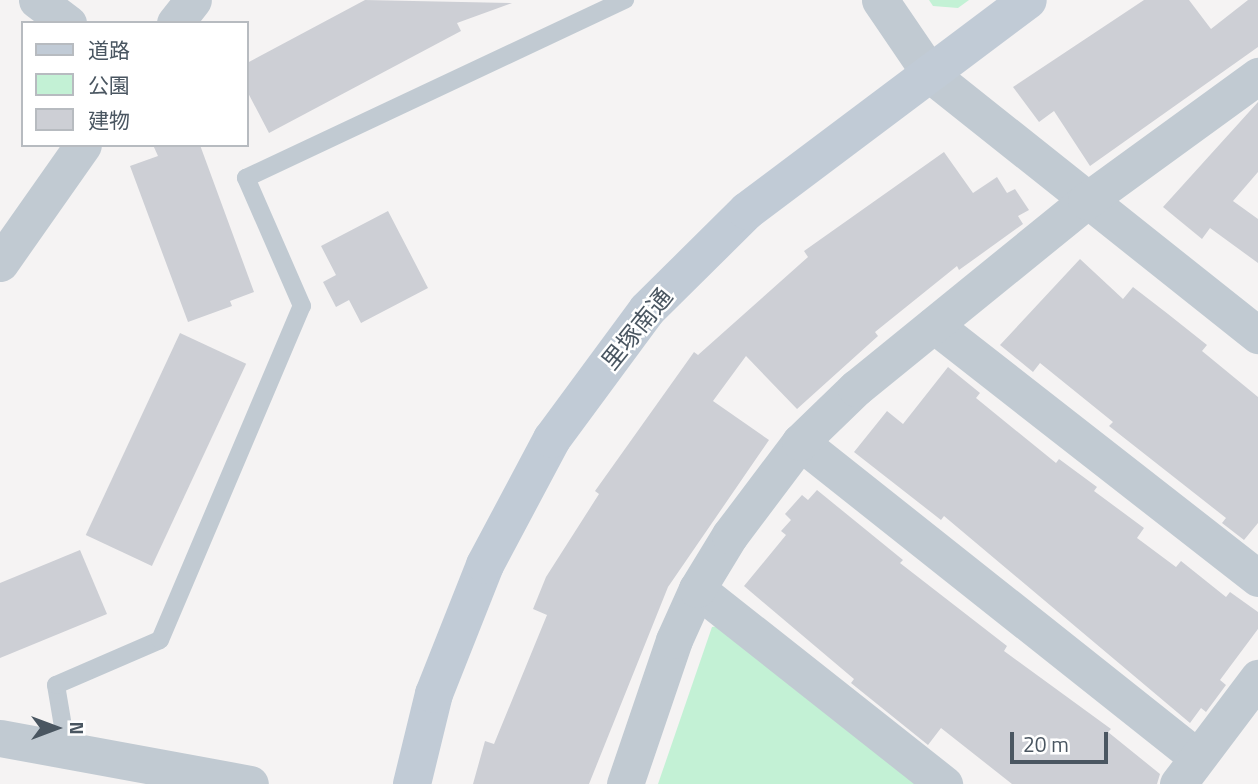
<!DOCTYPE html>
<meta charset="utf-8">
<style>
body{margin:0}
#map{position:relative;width:1258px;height:784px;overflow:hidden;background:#f5f3f3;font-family:"Titillium Web","Noto Sans JP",sans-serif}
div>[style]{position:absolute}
.green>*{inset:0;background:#c3f1d5}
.building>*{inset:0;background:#cdcfd5;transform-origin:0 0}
.lane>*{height:18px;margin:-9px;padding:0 9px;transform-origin:9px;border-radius:9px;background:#c1cad2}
.street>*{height:37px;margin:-18.5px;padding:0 18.5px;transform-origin:18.5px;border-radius:18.5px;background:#c1cad2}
.secondary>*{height:38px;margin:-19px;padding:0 19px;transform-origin:19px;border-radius:19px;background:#c1cbd6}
span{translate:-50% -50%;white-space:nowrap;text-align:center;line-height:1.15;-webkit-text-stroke:5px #fff;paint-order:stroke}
.street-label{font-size:24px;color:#4a5661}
.legend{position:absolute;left:21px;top:21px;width:228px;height:126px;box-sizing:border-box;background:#fff;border:2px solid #b7bbc0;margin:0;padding:9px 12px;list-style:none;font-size:21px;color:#4a5661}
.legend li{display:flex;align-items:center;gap:14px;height:35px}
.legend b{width:35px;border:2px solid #b7bbc0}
.north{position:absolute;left:21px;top:693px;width:70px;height:70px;-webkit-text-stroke:5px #fff;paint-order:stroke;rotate:90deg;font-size:19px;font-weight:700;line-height:28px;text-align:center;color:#4a5661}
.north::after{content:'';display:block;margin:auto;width:24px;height:32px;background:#4a5661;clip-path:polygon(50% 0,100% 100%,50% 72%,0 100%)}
.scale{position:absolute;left:1010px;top:732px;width:98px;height:32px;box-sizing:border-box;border:4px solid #4a5661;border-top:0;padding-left:9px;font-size:21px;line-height:24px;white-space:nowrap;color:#4a5661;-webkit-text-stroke:5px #fff;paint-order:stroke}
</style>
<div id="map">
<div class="green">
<div style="clip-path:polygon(929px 0,969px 0,958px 8px,933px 6px)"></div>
<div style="clip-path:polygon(725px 625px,928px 784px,658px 784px,712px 627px)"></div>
</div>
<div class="building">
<div style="clip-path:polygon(365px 0,512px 3px,457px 23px,461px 31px,269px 133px,247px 91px,247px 63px)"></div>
<div style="clip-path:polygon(1144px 0,1189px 0,1211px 29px,1248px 0,1258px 0,1258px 47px,1090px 166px,1054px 111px,1039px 122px,1013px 87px)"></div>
<div style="clip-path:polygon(1258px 102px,1258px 172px,1233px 201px,1258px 219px,1258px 263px,1210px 228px,1202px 239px,1163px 207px)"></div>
<div style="clip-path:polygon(153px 145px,200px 145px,254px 292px,230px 301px,232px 306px,188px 322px,130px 166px,158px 156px)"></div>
<div style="clip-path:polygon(944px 152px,973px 193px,997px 177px,1007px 193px,1015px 189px,1029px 210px,1018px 216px,1023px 224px,959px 270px,957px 266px,875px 332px,878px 336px,797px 409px,746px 356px,713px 401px,769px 440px,668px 587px,589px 784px,473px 784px,485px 741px,494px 744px,547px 615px,533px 609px,546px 577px,599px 494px,595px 491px,694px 352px,698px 355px,808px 257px,804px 251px)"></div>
<div style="clip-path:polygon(388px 211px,428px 288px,361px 323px,349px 300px,336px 307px,323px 282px,336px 275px,321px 246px)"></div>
<div style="clip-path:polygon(1080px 259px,1123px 299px,1133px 287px,1168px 314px,1207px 345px,1202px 351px,1258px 397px,1258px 523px,1244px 540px,1222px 523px,1226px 518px,1109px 426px,1113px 422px,1040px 363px,1033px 372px,1000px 345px)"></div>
<div style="left:180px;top:333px;width:73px;height:223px;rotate:25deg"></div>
<div style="clip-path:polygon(948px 367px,980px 393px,976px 398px,1056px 463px,1059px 459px,1097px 487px,1094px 491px,1144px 528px,1137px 538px,1176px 567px,1181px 561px,1226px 597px,1230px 592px,1258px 612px,1258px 629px,1220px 680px,1226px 685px,1206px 712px,1201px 708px,1190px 723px,944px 516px,941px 520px,854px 452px,887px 411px,903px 424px)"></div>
<div style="clip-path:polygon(817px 490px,903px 560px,900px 563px,1007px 646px,1004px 651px,1111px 729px,1108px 732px,1160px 774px,1157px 784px,1012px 784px,941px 728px,928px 745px,851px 683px,854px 679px,744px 586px,786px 535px,781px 531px,791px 520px,785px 514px,802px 495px,808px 500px)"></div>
<div style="clip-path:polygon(80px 550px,107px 614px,0 658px,0 583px)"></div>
</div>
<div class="lane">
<div style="left:67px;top:750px;width:66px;rotate:-99.6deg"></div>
<div style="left:56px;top:685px;width:113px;rotate:-23.4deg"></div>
<div style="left:160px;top:640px;width:363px;rotate:-67deg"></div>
<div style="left:302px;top:306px;width:140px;rotate:-113.6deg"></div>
<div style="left:246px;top:178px;width:419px;rotate:-25.2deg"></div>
</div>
<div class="street">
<div style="left:37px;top:0;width:39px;rotate:37deg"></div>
<div style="left:880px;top:0;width:91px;rotate:55.8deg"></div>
<div style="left:931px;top:75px;width:418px;rotate:38.5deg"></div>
<div style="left:175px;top:23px;width:29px;rotate:-52deg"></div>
<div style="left:0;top:263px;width:144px;rotate:-54.9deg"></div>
<div style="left:934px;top:325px;width:411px;rotate:38deg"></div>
<div style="left:800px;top:442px;width:507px;rotate:38.43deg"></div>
<div style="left:697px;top:589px;width:315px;rotate:38.3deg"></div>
<div style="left:0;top:738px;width:254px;rotate:10.4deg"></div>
<div style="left:625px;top:784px;width:152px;rotate:-71.2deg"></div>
<div style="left:674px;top:640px;width:56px;rotate:-65.7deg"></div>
<div style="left:697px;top:589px;width:63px;rotate:-58.6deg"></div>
<div style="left:730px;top:535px;width:116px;rotate:-53deg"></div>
<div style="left:800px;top:442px;width:78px;rotate:-44deg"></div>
<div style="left:856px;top:388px;width:296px;rotate:-39.1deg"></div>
<div style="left:1086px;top:201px;width:213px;rotate:-36deg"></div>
<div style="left:1178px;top:784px;width:133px;rotate:-53deg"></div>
</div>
<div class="secondary">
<div style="left:412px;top:784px;width:93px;rotate:-76.3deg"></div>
<div style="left:434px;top:694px;width:139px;rotate:-68.4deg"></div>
<div style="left:485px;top:565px;width:143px;rotate:-62deg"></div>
<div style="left:552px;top:439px;width:160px;rotate:-53.6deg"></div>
<div style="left:647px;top:310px;width:141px;rotate:-44.7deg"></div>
<div style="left:747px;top:211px;width:351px;rotate:-36.9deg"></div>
</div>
<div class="street-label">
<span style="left:637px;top:329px;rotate:-51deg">里塚南通</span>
</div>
<ul class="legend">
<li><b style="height:9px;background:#c1cbd6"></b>道路</li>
<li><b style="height:19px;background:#c3f1d5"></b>公園</li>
<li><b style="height:19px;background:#cdcfd5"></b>建物</li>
</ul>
<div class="north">N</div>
<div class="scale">20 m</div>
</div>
